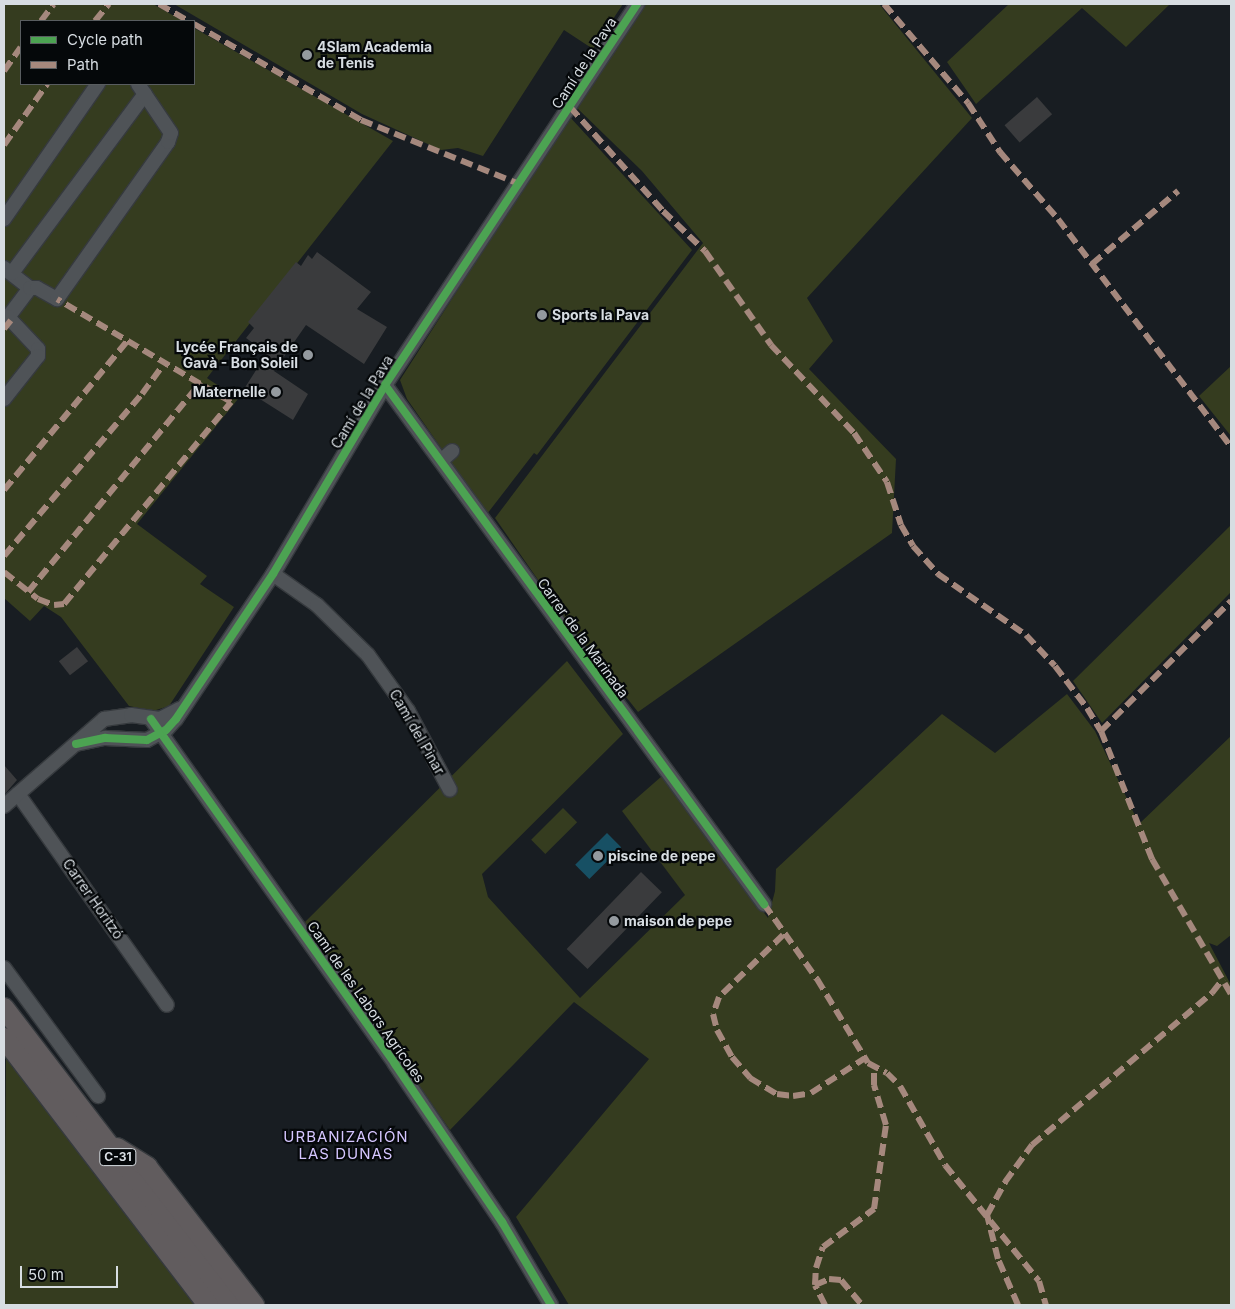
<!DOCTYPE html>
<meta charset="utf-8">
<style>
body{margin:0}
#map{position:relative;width:1235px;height:1309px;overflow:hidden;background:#181d22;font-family:Inter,sans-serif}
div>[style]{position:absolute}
.green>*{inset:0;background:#353c1f;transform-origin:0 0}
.water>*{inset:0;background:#175064;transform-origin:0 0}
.building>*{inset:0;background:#3a3b3d;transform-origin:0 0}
.roads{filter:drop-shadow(1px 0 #363a3e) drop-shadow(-1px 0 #363a3e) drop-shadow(0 1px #363a3e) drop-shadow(0 -1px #363a3e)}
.minor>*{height:14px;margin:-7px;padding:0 7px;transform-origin:7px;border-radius:7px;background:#4f5357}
.highway>*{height:20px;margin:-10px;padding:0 10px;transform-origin:10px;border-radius:10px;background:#615c5e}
.quiet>*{height:6px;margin-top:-3px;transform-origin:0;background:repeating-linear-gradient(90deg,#a5887d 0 12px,transparent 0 18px)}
.cycleway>*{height:8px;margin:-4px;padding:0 4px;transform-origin:4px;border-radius:4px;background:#4ca352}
.dots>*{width:14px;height:14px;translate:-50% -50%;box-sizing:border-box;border:2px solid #05080a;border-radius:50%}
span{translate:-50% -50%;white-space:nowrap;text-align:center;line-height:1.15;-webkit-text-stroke:4.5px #05080a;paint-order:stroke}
.shield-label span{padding:1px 4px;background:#05080a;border:1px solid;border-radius:4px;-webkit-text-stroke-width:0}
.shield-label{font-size:12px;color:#d7dde2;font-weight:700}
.poi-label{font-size:14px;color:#d7dde2;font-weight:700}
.left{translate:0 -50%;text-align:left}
.right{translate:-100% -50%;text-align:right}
.street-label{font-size:14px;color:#d7dde2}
.neighbourhood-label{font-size:15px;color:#d5c6ff;letter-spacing:1px}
.frame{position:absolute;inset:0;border:5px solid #d7dde2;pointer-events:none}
.legend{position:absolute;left:20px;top:20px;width:175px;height:65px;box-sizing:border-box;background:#05080a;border:1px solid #595d60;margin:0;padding:6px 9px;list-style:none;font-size:15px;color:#d7dde2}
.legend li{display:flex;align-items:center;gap:10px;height:25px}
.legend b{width:25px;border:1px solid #595d60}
.scale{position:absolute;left:20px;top:1266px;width:98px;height:22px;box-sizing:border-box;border:2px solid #d7dde2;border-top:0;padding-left:6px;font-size:15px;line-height:18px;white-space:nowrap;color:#d7dde2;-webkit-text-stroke:4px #05080a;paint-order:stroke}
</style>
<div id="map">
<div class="green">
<div style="clip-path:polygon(4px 4px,153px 4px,183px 21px,21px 21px,21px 84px,194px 84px,194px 28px,393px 141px,207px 378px,238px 399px,137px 524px,207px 576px,200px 584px,234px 607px,169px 706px,153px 711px,129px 706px,61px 617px,44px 606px,30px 621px,4px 598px)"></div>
<div style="clip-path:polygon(174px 4px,623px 4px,593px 49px,564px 30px,483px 156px,458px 148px,441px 150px,362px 114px)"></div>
<div style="clip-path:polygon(641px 4px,879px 4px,972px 118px,807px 298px,833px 341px,809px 369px,896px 459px,892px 533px,638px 712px,573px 630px,495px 518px,703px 243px,642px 171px,576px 107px)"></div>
<div style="clip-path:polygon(1009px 4px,1170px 4px,1126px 47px,1082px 8px,976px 104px,947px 62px)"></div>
<div style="clip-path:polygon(569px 116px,692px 250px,537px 455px,534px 453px,487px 514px,407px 399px,400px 380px)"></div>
<div style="clip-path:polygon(1231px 366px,1231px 436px,1199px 396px)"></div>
<div style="clip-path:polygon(1231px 525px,1231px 592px,1102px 723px,1073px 681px)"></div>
<div style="clip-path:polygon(567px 661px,623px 734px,482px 874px,488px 897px,580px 998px,685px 895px,622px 811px,662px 776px,768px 918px,775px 891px,776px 869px,942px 714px,995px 753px,1067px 694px,1095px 731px,1139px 824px,1231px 736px,1231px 935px,1217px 946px,1209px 943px,1231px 985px,1231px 1305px,569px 1305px,516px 1217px,649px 1059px,574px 1002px,450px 1130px,305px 922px)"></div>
<div style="left:563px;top:808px;width:20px;height:45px;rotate:45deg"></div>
<div style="clip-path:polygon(6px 1053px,198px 1305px,4px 1305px)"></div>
</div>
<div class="water">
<div style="left:607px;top:833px;width:20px;height:45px;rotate:45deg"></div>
</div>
<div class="building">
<div style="left:1037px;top:97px;width:23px;height:43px;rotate:49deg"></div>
<div style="clip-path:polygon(317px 252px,371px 292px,357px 309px,387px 327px,364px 364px,306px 325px,274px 371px,308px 394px,293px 420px,244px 389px,267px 353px,246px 338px,254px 328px,248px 322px,296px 262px,301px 266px,308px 255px,312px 259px)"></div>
<div style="left:77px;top:647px;width:18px;height:23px;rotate:52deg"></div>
<div style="clip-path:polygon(4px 765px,17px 780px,4px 795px)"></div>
<div style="left:641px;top:872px;width:29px;height:107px;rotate:44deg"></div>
</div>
<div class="roads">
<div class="minor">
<div style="left:4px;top:219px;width:165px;rotate:-55.2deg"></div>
<div style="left:4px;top:268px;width:33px;rotate:38deg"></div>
<div style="left:30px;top:288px;width:36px;rotate:127deg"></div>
<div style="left:8px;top:317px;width:44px;rotate:46.8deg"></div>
<div style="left:38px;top:349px;width:7px;rotate:90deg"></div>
<div style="left:38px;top:356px;width:55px;rotate:128.3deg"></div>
<div style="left:12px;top:273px;width:223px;rotate:-53.4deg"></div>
<div style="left:30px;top:288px;width:7px"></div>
<div style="left:37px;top:288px;width:23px;rotate:29deg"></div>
<div style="left:57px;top:299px;width:192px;rotate:-54.7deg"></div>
<div style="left:168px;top:142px;width:9px;rotate:-72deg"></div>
<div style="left:171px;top:133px;width:59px;rotate:-124deg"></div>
<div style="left:385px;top:385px;width:643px;rotate:53.86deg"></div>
<div style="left:441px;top:461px;width:15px;rotate:-42deg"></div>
<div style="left:273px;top:574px;width:54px;rotate:35.2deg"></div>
<div style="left:317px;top:605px;width:71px;rotate:44.4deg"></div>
<div style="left:368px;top:655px;width:69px;rotate:54.5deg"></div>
<div style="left:408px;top:711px;width:89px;rotate:62deg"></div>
<div style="left:151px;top:719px;width:423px;rotate:54.7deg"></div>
<div style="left:395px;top:1064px;width:191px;rotate:55.9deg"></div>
<div style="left:502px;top:1222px;width:96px;rotate:59.4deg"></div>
<div style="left:76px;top:744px;width:30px;rotate:-12deg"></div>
<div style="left:105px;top:738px;width:42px;rotate:2.7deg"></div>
<div style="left:147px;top:740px;width:21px;rotate:-28deg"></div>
<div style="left:166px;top:730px;width:15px;rotate:-48deg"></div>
<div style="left:176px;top:719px;width:174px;rotate:-56.2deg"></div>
<div style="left:273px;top:574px;width:220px;rotate:-59.3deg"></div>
<div style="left:385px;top:385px;width:457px;rotate:-56.5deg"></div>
<div style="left:18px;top:794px;width:258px;rotate:54.8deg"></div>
<div style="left:4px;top:806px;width:133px;rotate:-41deg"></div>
<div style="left:104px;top:719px;width:27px;rotate:-8deg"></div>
<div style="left:131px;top:715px;width:29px;rotate:8deg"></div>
<div style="left:160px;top:719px;width:22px;rotate:-27deg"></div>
<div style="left:4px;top:968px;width:159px;rotate:53.7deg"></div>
</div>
<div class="highway">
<div style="left:4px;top:1008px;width:374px;rotate:52.6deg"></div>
<div style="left:4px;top:1038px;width:336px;rotate:52.6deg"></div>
<div style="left:117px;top:1148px;width:36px;rotate:32deg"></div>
<div style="left:147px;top:1167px;width:175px;rotate:52.2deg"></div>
</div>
</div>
<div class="quiet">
<div style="left:159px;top:4px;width:34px;rotate:30deg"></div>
<div style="left:884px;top:4px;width:130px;rotate:49.7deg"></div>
<div style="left:968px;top:103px;width:59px;rotate:56.9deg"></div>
<div style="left:1000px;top:152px;width:89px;rotate:49.1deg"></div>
<div style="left:1058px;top:219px;width:286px;rotate:52.8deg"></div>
<div style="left:41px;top:21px;width:21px;rotate:-53deg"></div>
<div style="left:95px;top:21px;width:22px;rotate:-51deg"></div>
<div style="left:194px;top:24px;width:193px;rotate:29.9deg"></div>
<div style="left:361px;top:120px;width:168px;rotate:22deg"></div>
<div style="left:4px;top:71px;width:29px;rotate:-55deg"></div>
<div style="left:570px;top:107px;width:140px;rotate:48.2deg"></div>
<div style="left:663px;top:211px;width:58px;rotate:43.6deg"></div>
<div style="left:705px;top:251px;width:115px;rotate:54.9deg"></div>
<div style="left:771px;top:345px;width:121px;rotate:46.7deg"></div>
<div style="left:854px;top:433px;width:59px;rotate:56deg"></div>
<div style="left:887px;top:482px;width:45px;rotate:72deg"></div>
<div style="left:901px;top:525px;width:24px;rotate:60deg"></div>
<div style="left:913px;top:546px;width:38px;rotate:48deg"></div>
<div style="left:938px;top:574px;width:107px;rotate:34.7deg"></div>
<div style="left:1026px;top:635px;width:42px;rotate:46.9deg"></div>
<div style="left:1055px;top:666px;width:53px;rotate:52.7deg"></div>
<div style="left:1087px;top:708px;width:27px;rotate:59deg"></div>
<div style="left:1101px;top:731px;width:138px;rotate:68.3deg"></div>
<div style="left:1152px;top:859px;width:156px;rotate:59.7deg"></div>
<div style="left:4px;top:145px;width:75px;rotate:-54.8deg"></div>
<div style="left:1092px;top:264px;width:113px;rotate:-40.3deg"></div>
<div style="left:4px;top:329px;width:11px;rotate:-52deg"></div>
<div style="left:4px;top:490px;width:195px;rotate:-50.4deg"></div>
<div style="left:4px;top:556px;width:213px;rotate:-49.6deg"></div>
<div style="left:142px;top:394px;width:39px;rotate:-54deg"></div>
<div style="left:4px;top:572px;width:43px;rotate:38.5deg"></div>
<div style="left:38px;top:599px;width:17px;rotate:21deg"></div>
<div style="left:54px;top:605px;width:10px;rotate:-6deg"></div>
<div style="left:64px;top:604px;width:262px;rotate:-50.4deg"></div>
<div style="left:231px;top:402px;width:202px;rotate:-149.4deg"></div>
<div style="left:28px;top:592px;width:272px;rotate:-50.5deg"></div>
<div style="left:1101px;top:731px;width:184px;rotate:-45deg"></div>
<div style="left:764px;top:904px;width:92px;rotate:54.8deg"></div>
<div style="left:817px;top:979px;width:98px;rotate:58.7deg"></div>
<div style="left:868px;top:1063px;width:21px;rotate:28deg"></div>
<div style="left:887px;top:1073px;width:18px;rotate:45deg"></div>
<div style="left:900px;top:1086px;width:91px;rotate:60.3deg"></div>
<div style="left:945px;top:1165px;width:149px;rotate:51deg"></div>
<div style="left:1039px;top:1281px;width:25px;rotate:74deg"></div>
<div style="left:783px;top:935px;width:89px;rotate:135.9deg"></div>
<div style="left:719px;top:997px;width:18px;rotate:109deg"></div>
<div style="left:713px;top:1014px;width:16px;rotate:76deg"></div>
<div style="left:717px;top:1030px;width:31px;rotate:61deg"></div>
<div style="left:732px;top:1057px;width:28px;rotate:49deg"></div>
<div style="left:750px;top:1078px;width:31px;rotate:31deg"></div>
<div style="left:777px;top:1094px;width:16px;rotate:7deg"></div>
<div style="left:793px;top:1096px;width:18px;rotate:-9deg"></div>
<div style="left:811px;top:1093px;width:64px;rotate:-32.9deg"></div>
<div style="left:815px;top:1285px;width:15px;rotate:-23deg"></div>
<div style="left:829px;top:1279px;width:12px;rotate:5deg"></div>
<div style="left:841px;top:1280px;width:33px;rotate:50deg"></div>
<div style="left:825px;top:1305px;width:22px;rotate:-117deg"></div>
<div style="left:815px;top:1285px;width:17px;rotate:-87deg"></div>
<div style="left:816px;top:1268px;width:22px;rotate:-72deg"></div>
<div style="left:823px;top:1247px;width:64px;rotate:-36.7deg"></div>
<div style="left:874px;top:1209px;width:85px;rotate:-81.9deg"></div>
<div style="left:886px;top:1125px;width:42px;rotate:-106.7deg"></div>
<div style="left:874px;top:1085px;width:19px;rotate:-90deg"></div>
<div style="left:1018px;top:1305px;width:50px;rotate:-113.5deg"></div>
<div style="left:998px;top:1259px;width:45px;rotate:-104deg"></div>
<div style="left:987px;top:1215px;width:38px;rotate:-61deg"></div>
<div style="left:1005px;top:1182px;width:46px;rotate:-53.9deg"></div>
<div style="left:1032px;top:1145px;width:236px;rotate:-40.2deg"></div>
<div style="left:1212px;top:993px;width:18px;rotate:-52deg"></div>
</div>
<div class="cycleway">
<div style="left:385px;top:385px;width:643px;rotate:53.86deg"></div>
<div style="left:151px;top:719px;width:423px;rotate:54.7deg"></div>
<div style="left:395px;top:1064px;width:191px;rotate:55.9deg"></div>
<div style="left:502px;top:1222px;width:96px;rotate:59.4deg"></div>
<div style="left:76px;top:744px;width:30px;rotate:-12deg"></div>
<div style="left:105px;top:738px;width:42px;rotate:2.7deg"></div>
<div style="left:147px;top:740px;width:21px;rotate:-28deg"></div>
<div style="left:166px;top:730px;width:15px;rotate:-48deg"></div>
<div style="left:176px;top:719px;width:174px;rotate:-56.2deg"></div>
<div style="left:273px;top:574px;width:220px;rotate:-59.3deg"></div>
<div style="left:385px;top:385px;width:457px;rotate:-56.5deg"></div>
</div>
<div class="dots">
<div style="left:307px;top:55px;background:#949a9f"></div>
<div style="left:542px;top:315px;background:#949a9f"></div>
<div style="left:308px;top:355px;background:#949a9f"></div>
<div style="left:276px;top:392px;background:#949a9f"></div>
<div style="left:598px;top:856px;background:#949a9f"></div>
<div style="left:614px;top:921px;background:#949a9f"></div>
</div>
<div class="shield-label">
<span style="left:118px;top:1157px">C-31</span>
</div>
<div class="poi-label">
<span class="left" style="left:317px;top:55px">4Slam Academia<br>de Tenis</span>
<span class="left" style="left:552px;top:315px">Sports la Pava</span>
<span class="right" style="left:298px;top:355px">Lycée Français de<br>Gavà - Bon Soleil</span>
<span class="right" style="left:266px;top:392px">Maternelle</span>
<span class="left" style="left:608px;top:856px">piscine de pepe</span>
<span class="left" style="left:624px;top:921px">maison de pepe</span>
</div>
<div class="street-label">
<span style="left:584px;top:63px;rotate:-57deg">Camí de la Pava</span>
<span style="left:362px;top:402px;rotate:-59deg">Camí de la Pava</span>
<span style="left:583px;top:638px;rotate:54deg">Carrer de la Marinada</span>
<span style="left:417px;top:732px;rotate:60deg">Camí del Pinar</span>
<span style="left:93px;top:899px;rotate:55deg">Carrer Horitzó</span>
<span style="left:366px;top:1002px;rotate:55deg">Camí de les Labors Agrícoles</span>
</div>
<div class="neighbourhood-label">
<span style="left:346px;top:1145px">URBANIZACIÓN<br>LAS DUNAS</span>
</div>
<div class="frame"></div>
<ul class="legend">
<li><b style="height:6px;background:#4ca352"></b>Cycle path</li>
<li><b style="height:6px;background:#a5887d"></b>Path</li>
</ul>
<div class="scale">50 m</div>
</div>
